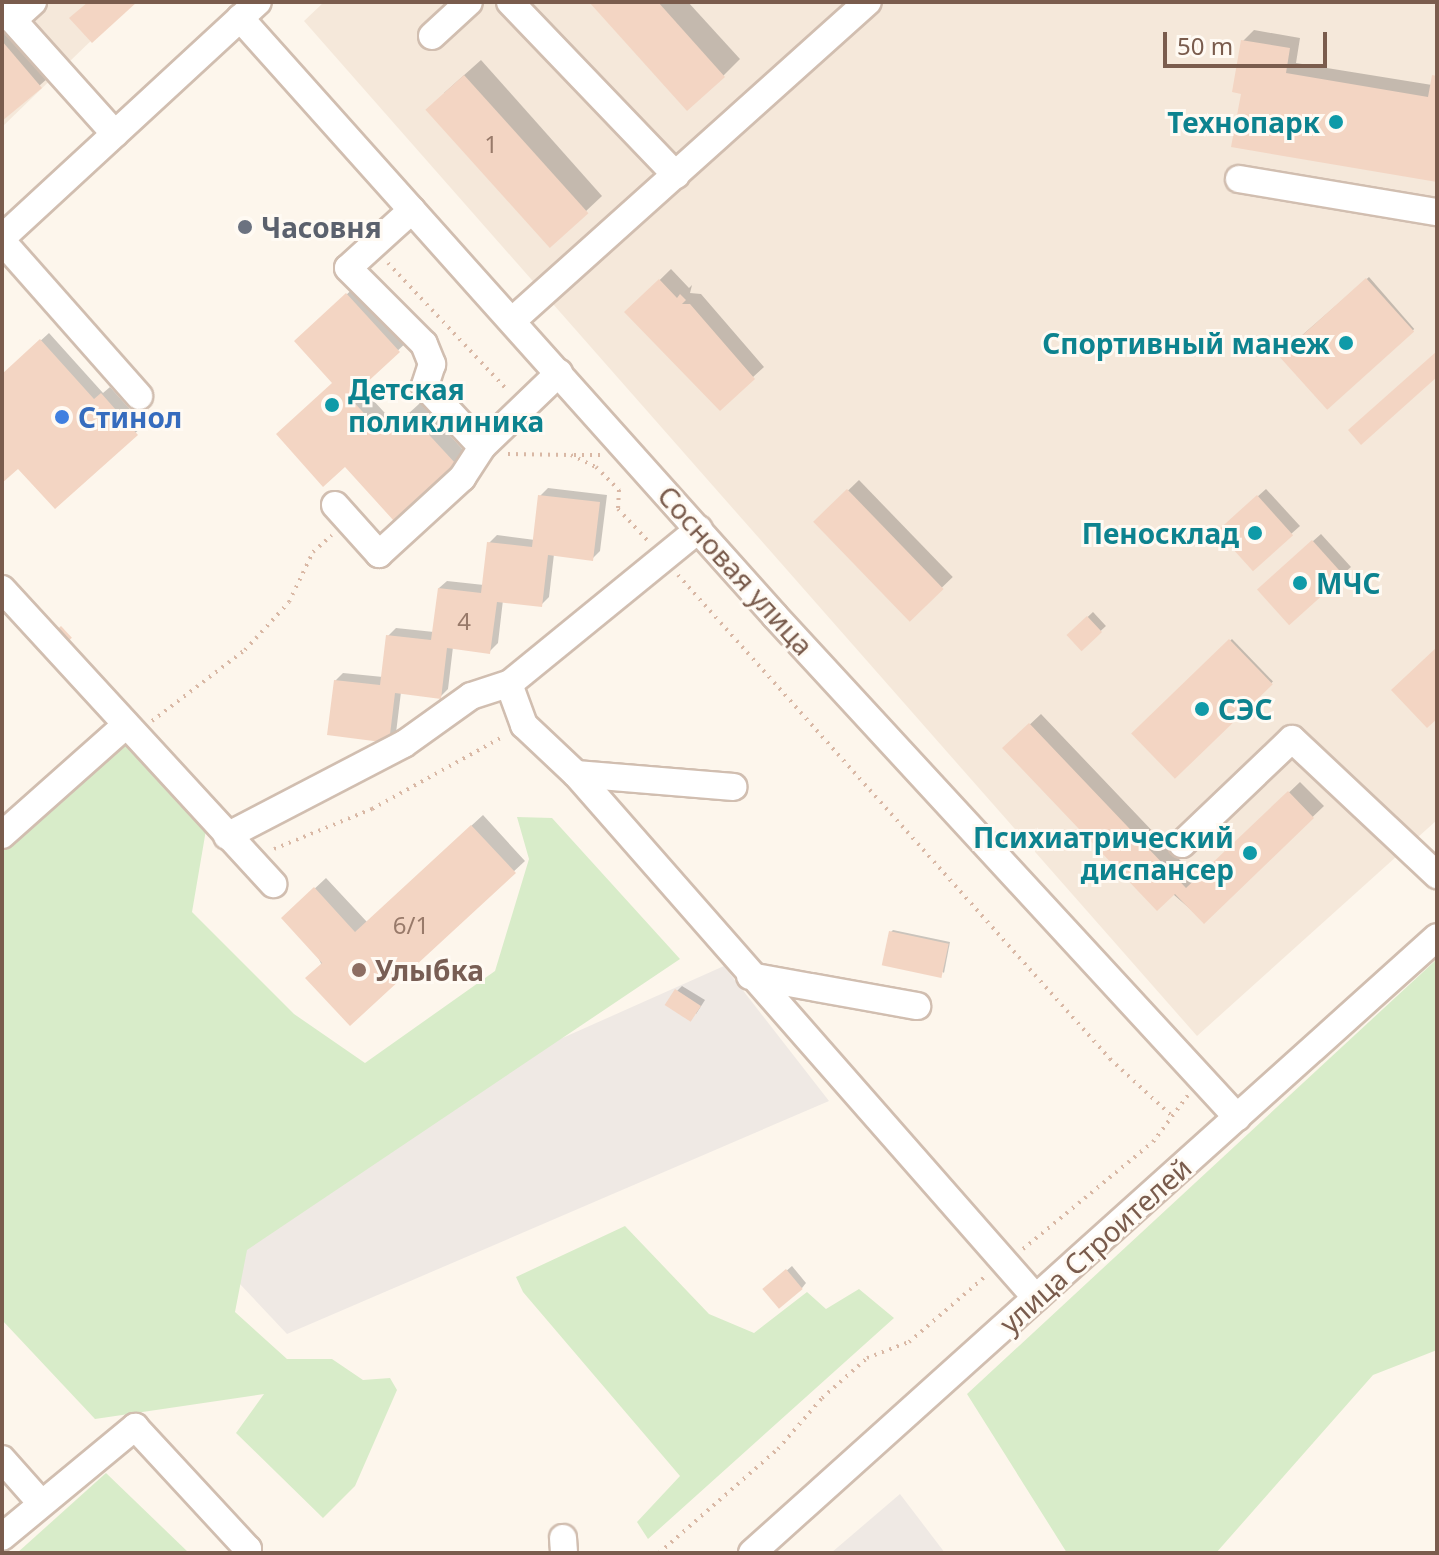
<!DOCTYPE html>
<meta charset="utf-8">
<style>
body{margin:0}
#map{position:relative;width:1439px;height:1555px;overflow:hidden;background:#fdf6ec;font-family:"Noto Sans",sans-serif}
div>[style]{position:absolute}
.residential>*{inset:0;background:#f5e8da}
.industrial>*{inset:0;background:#efe9e4}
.green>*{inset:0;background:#d8ecc9}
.shadow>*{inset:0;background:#0003;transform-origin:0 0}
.building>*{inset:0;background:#f3d5c3;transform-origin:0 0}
.path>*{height:4px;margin-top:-2px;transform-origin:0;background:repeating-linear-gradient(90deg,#d9b8a5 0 2px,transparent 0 8px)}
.roads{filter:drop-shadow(2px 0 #d1beb0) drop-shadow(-2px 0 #d1beb0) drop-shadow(0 2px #d1beb0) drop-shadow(0 -2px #d1beb0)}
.minor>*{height:26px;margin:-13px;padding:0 13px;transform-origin:13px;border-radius:13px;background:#fff}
.dots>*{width:22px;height:22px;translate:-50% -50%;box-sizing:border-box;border:4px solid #fffaf3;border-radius:50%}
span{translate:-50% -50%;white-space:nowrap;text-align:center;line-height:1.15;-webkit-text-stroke:6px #fffaf3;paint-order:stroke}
.number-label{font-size:24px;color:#987a6a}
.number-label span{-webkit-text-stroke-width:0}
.culture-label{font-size:28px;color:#0d838f;font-weight:700}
.right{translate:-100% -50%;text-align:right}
.left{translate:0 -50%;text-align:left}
.worship-label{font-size:28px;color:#5b616d;font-weight:700}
.shop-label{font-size:28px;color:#366cbe;font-weight:700}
.street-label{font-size:28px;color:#7a5c4d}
.education-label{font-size:28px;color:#785e54;font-weight:700}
.frame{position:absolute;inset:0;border:4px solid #7a5c4d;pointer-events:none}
.scale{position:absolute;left:1163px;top:32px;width:164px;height:36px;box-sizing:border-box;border:4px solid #7a5c4d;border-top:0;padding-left:10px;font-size:24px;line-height:28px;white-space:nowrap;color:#7a5c4d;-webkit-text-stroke:6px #fffaf3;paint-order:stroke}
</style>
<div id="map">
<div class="residential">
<div style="clip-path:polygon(2px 2px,131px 2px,2px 127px)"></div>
<div style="clip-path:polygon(324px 2px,1437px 2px,1437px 820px,1197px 1036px,304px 21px)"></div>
</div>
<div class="industrial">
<div style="clip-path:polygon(724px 966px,829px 1101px,287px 1334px,172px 1212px)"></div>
<div style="clip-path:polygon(900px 1494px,945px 1553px,831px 1553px)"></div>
</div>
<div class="green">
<div style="clip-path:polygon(124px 739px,207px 824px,192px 912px,294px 1014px,365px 1063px,495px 971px,529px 859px,517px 817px,552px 818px,680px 959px,247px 1250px,235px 1312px,287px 1359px,332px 1359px,363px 1380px,390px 1378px,397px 1390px,355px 1486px,323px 1518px,236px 1433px,264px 1394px,95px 1419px,2px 1320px,2px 849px)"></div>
<div style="clip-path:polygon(1437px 959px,1437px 1350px,1373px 1375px,1216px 1553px,1067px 1553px,967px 1394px)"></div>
<div style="clip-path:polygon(625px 1226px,709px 1314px,754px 1333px,807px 1292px,826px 1309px,859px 1289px,894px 1318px,648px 1539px,637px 1522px,680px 1476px,523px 1292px,516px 1277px)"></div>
<div style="clip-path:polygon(106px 1473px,189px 1553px,17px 1553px)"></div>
</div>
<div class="shadow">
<div style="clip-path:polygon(591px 2px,688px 2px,740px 59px,723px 76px)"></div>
<div style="clip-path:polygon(6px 28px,48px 78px,2px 119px,2px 31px)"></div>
<div style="clip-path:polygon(1254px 30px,1300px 38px,1296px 63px,1432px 85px,1437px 73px,1437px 180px,1243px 92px,1243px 41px)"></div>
<div style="clip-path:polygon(481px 60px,602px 196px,550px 245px,444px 93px)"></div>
<div style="clip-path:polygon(671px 269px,689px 288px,692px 285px,690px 293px,701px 294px,764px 367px,753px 377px,627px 312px)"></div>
<div style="left:1369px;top:277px;width:69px;height:118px;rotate:49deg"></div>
<div style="clip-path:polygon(358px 284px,409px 340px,360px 386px,396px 425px,420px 403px,465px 452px,395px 518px,308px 330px)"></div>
<div style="clip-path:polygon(49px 333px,103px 393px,110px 387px,144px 425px,55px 507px,18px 466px,2px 481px,2px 376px)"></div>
<div style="left:859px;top:480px;width:135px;height:60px;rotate:46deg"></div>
<div style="clip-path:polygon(548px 488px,607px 495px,600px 551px,592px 559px,554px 554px,549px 597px,541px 605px,503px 600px,498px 643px,490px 651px,453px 647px,448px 689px,440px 697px,401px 692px,396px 733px,388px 741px,335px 681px,343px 673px,383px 677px,388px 636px,396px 628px,434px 632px,439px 588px,447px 581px,484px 585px,489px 543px,497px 535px,535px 540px,540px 496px)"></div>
<div style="clip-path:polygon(1266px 489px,1300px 526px,1253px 568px,1227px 524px)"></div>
<div style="clip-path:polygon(1321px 534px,1351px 567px,1289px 623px,1267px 582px)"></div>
<div style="left:1093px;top:612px;width:19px;height:34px;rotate:47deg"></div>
<div style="left:1232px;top:639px;width:59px;height:136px;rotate:46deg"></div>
<div style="clip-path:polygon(1041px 714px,1198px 879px,1300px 782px,1324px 806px,1204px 921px,1005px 748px)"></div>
<div style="clip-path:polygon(483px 815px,525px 861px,350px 1023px,294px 908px,326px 878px,367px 922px)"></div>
<div style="clip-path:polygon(893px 930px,950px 942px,944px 973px,891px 932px)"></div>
<div style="clip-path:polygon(682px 986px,705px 1000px,696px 1014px,677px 991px)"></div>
<div style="clip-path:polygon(792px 1266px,806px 1283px,802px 1288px,770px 1285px)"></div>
</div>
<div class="building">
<div style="clip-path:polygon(88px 2px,137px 2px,92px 43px,69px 18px)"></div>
<div style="clip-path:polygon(589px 2px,658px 2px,725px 77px,687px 111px)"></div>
<div style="clip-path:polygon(1241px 40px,1290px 48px,1286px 73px,1428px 97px,1432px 75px,1437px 76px,1437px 182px,1231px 147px,1241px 94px,1232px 92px)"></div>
<div style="clip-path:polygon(2px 41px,42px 88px,2px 121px)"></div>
<div style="left:464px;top:75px;width:186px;height:52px;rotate:48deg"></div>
<div style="left:1366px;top:278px;width:72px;height:117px;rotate:48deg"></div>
<div style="clip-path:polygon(659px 279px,677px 298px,680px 294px,686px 300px,682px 304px,690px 304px,755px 379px,720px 411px,624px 312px)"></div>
<div style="clip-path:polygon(346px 293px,400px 352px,350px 398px,384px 435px,408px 412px,456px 464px,394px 521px,345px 467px,323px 487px,276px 434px,332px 383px,294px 341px)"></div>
<div style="clip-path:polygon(40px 339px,94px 399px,101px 393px,138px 435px,55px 509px,18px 469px,2px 483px,2px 374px)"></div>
<div style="clip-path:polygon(1437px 351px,1437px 377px,1361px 445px,1348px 430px)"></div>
<div style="left:847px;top:489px;width:139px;height:47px;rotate:46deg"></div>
<div style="clip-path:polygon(538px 495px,600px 502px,593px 561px,548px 555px,542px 607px,497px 602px,490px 654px,447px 648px,441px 699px,395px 693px,389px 743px,327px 735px,334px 680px,380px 685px,386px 635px,431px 640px,438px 588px,481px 593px,487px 542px,532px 547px)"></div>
<div style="left:1257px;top:495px;width:54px;height:54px;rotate:48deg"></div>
<div style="left:1312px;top:540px;width:48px;height:74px;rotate:48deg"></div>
<div style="left:1087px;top:616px;width:22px;height:28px;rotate:47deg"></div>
<div style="left:61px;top:626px;width:16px;height:11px;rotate:47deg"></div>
<div style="left:1229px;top:639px;width:63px;height:136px;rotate:46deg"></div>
<div style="clip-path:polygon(1437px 647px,1437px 719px,1427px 728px,1391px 690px)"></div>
<div style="clip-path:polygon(1029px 723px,1186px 888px,1288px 791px,1314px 818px,1204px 924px,1175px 894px,1157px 911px,1002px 748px)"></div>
<div style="clip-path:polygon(471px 825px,516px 873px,350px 1026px,305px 978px,322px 963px,281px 918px,314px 887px,355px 932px)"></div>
<div style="left:889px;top:931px;width:61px;height:35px;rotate:12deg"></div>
<div style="left:675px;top:989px;width:31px;height:19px;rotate:33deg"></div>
<div style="left:786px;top:1269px;width:26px;height:31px;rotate:50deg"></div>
</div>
<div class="path">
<div style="left:388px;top:263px;width:175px;rotate:46.8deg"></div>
<div style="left:508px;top:454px;width:63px;rotate:0.9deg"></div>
<div style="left:571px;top:455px;width:28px;rotate:26deg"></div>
<div style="left:596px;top:467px;width:33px;rotate:45deg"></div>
<div style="left:619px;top:490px;width:19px;rotate:93deg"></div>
<div style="left:618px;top:509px;width:44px;rotate:46.8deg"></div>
<div style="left:574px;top:455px;width:27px"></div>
<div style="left:678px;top:575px;width:649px;rotate:48.25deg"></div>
<div style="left:1110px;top:1059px;width:84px;rotate:42.6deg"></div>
<div style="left:152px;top:721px;width:117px;rotate:-37.4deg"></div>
<div style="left:245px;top:650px;width:65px;rotate:-47.5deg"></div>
<div style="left:289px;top:602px;width:55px;rotate:-64.4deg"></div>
<div style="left:313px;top:552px;width:25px;rotate:-42deg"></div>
<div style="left:274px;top:849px;width:106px;rotate:-22.2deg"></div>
<div style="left:372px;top:809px;width:151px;rotate:-28.9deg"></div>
<div style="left:1023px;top:1249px;width:168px;rotate:-39.5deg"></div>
<div style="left:1153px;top:1142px;width:59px;rotate:-53.3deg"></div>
<div style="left:659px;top:1553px;width:158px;rotate:-41.2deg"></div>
<div style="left:778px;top:1449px;width:67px;rotate:-49.2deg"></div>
<div style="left:822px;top:1398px;width:60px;rotate:-41.6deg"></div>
<div style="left:867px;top:1358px;width:45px;rotate:-20.9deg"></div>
<div style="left:909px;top:1342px;width:103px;rotate:-40.7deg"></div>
</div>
<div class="roads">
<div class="minor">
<div style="left:510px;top:2px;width:240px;rotate:46.2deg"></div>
<div style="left:2px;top:8px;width:169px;rotate:48.1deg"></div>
<div style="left:240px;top:18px;width:802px;rotate:48.18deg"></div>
<div style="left:775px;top:616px;width:682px;rotate:47.32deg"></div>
<div style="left:13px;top:20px;width:27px;rotate:-42deg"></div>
<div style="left:432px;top:36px;width:50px;rotate:-42.6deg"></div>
<div style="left:1239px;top:179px;width:201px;rotate:9.5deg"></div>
<div style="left:412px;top:210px;width:86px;rotate:137.8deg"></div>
<div style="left:348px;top:268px;width:107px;rotate:45deg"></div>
<div style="left:424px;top:344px;width:22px;rotate:68deg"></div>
<div style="left:432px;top:364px;width:23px;rotate:108deg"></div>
<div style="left:425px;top:386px;width:83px;rotate:46.9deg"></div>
<div style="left:2px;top:238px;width:348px;rotate:-42.7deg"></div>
<div style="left:2px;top:241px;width:207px;rotate:48.5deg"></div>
<div style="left:512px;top:321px;width:478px;rotate:-41.9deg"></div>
<div style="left:335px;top:505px;width:66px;rotate:48.1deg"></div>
<div style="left:379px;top:554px;width:113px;rotate:-42.5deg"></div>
<div style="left:462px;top:478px;width:37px;rotate:-57deg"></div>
<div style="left:482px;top:447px;width:107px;rotate:-43.9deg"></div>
<div style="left:2px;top:589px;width:401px;rotate:47.4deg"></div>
<div style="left:509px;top:684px;width:44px;rotate:69.9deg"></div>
<div style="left:524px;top:725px;width:71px;rotate:43.3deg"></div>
<div style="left:576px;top:774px;width:158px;rotate:4.7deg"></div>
<div style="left:576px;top:774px;width:697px;rotate:48.72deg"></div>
<div style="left:2px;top:835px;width:166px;rotate:-41.6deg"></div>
<div style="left:227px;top:836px;width:199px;rotate:-27.5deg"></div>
<div style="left:404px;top:744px;width:82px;rotate:-35.6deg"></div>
<div style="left:471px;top:696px;width:40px;rotate:-18deg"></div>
<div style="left:509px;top:684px;width:245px;rotate:-39.2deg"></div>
<div style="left:1182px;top:844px;width:152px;rotate:-43.7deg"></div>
<div style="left:1292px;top:739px;width:199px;rotate:43.2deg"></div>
<div style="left:750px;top:976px;width:170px;rotate:10.2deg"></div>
<div style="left:2px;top:1459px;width:57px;rotate:48.5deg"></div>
<div style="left:2px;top:1537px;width:173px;rotate:-39.6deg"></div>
<div style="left:135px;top:1427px;width:166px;rotate:47.2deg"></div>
<div style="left:248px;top:1549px;width:5px;rotate:127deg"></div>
<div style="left:563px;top:1538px;width:15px;rotate:86deg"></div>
<div style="left:752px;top:1553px;width:921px;rotate:-41.96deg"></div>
</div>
</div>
<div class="dots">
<div style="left:1336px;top:122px;background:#0f9aa8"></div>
<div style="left:245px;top:227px;background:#6b7280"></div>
<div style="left:1346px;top:343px;background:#0f9aa8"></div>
<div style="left:332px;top:405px;background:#0f9aa8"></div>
<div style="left:62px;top:417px;background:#3f7fe0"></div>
<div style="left:1255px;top:533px;background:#0f9aa8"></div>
<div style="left:1300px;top:583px;background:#0f9aa8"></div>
<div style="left:1202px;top:709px;background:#0f9aa8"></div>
<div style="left:1250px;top:853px;background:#0f9aa8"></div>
<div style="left:359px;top:970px;background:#8d6e63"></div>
</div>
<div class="number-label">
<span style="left:491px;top:144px">1</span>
<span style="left:464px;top:621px">4</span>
<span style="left:411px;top:925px">6/1</span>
</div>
<div class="culture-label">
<span class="right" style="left:1320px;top:122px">Технопарк</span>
<span class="right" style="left:1330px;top:343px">Спортивный манеж</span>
<span class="left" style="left:348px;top:405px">Детская<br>поликлиника</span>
<span class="right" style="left:1239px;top:533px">Пеносклад</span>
<span class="left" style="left:1316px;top:583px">МЧС</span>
<span class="left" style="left:1218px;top:709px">СЭС</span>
<span class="right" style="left:1234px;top:853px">Психиатрический<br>диспансер</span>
</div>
<div class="worship-label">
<span class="left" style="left:261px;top:227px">Часовня</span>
</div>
<div class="shop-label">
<span class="left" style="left:78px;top:417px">Стинол</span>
</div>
<div class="street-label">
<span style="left:736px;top:570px;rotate:48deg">Сосновая улица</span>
<span style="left:1095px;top:1245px;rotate:-42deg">улица Строителей</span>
</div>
<div class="education-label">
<span class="left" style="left:375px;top:970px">Улыбка</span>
</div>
<div class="frame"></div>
<div class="scale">50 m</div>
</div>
